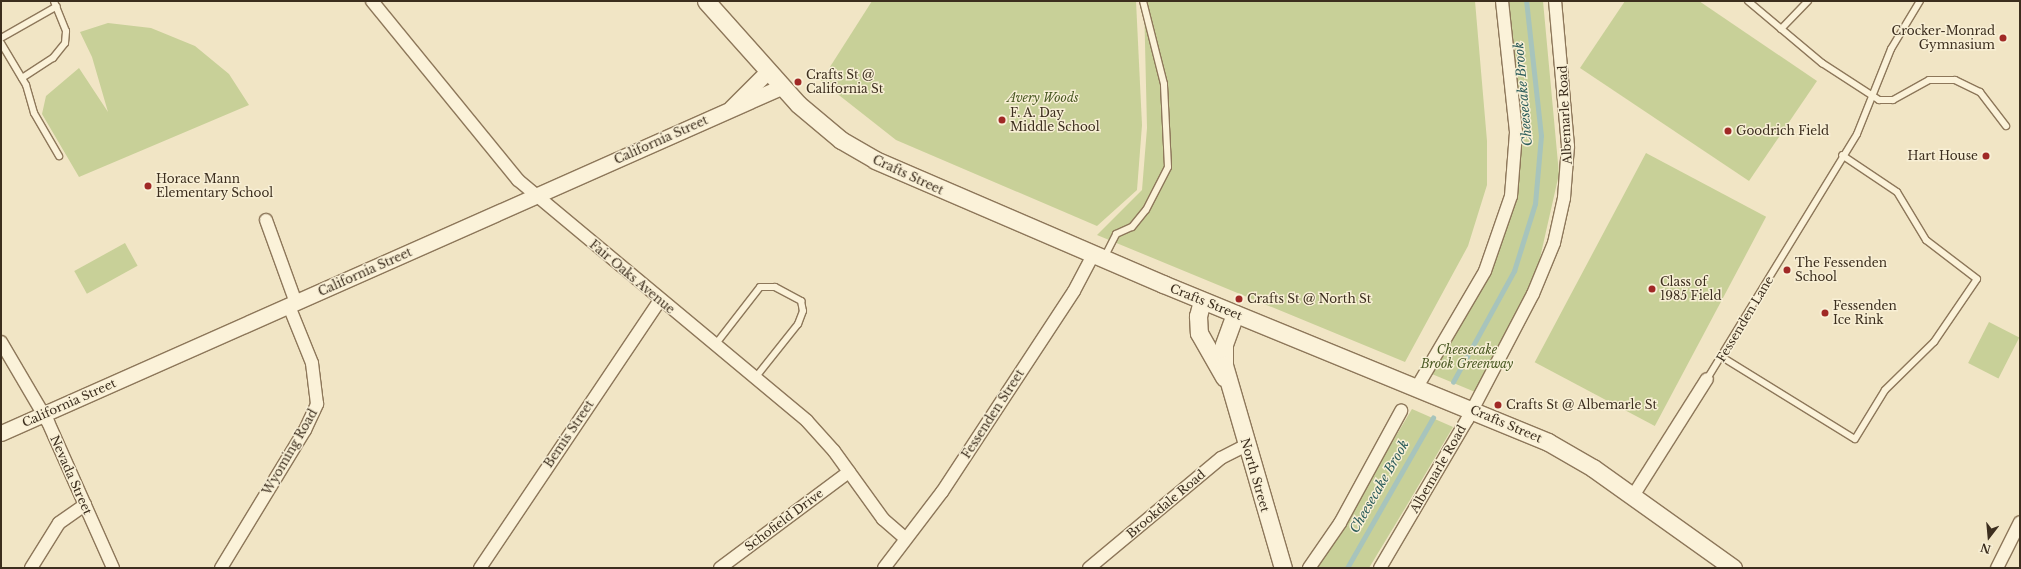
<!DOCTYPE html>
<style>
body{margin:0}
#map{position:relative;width:2021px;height:569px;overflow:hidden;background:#f1e5c5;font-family:"Libre Baskerville",serif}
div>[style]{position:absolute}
.green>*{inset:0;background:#c8d098;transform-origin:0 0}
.stream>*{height:4.5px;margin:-2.25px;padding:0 2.25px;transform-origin:2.25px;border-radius:2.25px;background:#a7c4bc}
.roads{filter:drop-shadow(1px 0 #8d775a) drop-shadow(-1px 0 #8d775a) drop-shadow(0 1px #8d775a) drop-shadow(0 -1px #8d775a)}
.service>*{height:6px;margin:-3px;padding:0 3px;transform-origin:3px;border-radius:3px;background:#fbf2d9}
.minor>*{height:12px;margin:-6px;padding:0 6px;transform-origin:6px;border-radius:6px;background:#fbf2d9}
.tertiary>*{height:15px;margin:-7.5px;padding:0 7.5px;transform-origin:7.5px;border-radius:7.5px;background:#fbf2d9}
.secondary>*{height:17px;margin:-8.5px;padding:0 8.5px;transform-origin:8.5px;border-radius:8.5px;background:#fbf2d9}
.dots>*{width:11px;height:11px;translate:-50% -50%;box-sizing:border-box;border:2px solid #f8efd5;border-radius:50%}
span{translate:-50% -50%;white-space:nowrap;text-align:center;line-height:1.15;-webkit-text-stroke:3px #f8efd5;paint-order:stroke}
.poi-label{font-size:12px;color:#3c2e1e}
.right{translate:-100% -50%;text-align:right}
.left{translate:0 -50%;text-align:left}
.park-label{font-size:12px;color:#4b5a24;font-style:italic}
.street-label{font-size:12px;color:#3c2e1e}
.water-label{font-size:13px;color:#2d5d5b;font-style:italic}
.frame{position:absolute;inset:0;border:2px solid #3c2e1e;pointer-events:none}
.north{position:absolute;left:1969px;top:517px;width:40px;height:40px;-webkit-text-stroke:3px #f8efd5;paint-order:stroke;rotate:196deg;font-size:11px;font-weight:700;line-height:16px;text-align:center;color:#3c2e1e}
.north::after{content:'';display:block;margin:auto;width:14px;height:18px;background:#3c2e1e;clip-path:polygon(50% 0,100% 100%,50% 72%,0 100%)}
</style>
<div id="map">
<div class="green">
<div style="clip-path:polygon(872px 1px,1136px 1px,1142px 125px,1137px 190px,1097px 226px,896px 140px,821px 81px)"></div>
<div style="clip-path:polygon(1144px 1px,1475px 1px,1487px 141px,1487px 185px,1468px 246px,1405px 362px,1097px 235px,1142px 190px,1147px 128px)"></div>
<div style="clip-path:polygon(1501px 1px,1543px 1px,1559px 174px,1538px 267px,1480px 394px,1427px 372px,1503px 228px,1516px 142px)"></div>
<div style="clip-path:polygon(1625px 1px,1699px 1px,1817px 81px,1749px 181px,1580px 68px)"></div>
<div style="clip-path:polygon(108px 23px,151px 28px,195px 46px,229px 74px,249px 105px,79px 177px,42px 114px,46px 96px,79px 68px,108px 112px,92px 57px,80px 32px)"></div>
<div style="left:1646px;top:153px;width:136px;height:237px;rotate:28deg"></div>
<div style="left:125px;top:243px;width:26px;height:58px;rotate:61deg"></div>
<div style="left:1989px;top:322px;width:34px;height:46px;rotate:27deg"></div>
<div style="clip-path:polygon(1412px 409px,1453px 427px,1407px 505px,1369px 568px,1317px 568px)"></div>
</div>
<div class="stream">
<div style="left:1453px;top:382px;width:127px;rotate:-61.2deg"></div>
<div style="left:1514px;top:271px;width:70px;rotate:-72.6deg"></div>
<div style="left:1535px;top:204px;width:68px;rotate:-85deg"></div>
<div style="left:1541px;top:136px;width:136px;rotate:-96.3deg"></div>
<div style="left:1347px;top:568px;width:173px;rotate:-60.2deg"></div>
</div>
<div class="roads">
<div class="service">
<div style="left:1748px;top:1px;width:97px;rotate:40deg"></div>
<div style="left:1822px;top:63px;width:68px;rotate:33deg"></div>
<div style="left:1879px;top:100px;width:14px"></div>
<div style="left:1893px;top:100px;width:41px;rotate:-29.1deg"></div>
<div style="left:1929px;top:80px;width:26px"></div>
<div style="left:1955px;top:80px;width:28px;rotate:26deg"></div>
<div style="left:1980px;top:92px;width:43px;rotate:52.6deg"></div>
<div style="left:1781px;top:29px;width:39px;rotate:-46deg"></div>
<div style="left:1px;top:38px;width:64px;rotate:-29.7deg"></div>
<div style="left:1px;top:43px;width:49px;rotate:59.2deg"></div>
<div style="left:26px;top:85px;width:29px;rotate:74deg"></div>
<div style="left:34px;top:113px;width:50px;rotate:59.8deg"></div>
<div style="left:22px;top:78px;width:37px;rotate:-33deg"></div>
<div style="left:53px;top:58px;width:19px;rotate:-51deg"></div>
<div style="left:65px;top:43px;width:12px;rotate:-85deg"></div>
<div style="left:66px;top:31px;width:32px;rotate:-112deg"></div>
<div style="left:1104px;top:258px;width:27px;rotate:-63deg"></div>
<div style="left:1116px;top:234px;width:17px;rotate:-24deg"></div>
<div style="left:1132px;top:227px;width:22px;rotate:-51deg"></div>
<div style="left:1146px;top:210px;width:48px;rotate:-62.9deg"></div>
<div style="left:1168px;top:167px;width:83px;rotate:-92.8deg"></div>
<div style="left:1164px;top:84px;width:86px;rotate:-104.2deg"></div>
<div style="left:715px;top:345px;width:73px;rotate:-52.2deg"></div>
<div style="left:760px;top:287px;width:15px"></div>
<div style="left:775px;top:287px;width:30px;rotate:28deg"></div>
<div style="left:801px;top:301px;width:10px;rotate:79deg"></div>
<div style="left:803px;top:311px;width:14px;rotate:111deg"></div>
<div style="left:798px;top:324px;width:69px;rotate:128.5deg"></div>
<div style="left:1722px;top:357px;width:156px;rotate:31.7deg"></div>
<div style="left:1855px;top:439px;width:57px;rotate:-58.5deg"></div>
<div style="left:1885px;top:390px;width:69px;rotate:-44.4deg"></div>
<div style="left:1934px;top:342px;width:76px;rotate:-55.7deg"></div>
<div style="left:1977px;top:279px;width:64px;rotate:-142.6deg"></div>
<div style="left:1926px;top:240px;width:56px;rotate:-121.1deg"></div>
<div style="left:1897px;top:192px;width:66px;rotate:-146.1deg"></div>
<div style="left:1707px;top:379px;width:287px;rotate:-58.5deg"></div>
<div style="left:1857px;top:134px;width:92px;rotate:-68.2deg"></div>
<div style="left:1891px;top:49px;width:56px;rotate:-58.9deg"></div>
</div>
<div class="minor">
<div style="left:372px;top:1px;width:231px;rotate:50.8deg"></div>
<div style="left:518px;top:180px;width:376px;rotate:39.8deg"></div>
<div style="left:807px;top:421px;width:40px;rotate:48deg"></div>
<div style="left:834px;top:451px;width:84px;rotate:54.2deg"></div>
<div style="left:883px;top:519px;width:29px;rotate:41deg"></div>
<div style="left:266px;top:220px;width:88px;rotate:70.1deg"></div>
<div style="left:1px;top:342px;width:93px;rotate:59.6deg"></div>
<div style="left:48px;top:422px;width:160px;rotate:66deg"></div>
<div style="left:1417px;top:387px;width:134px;rotate:-59.6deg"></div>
<div style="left:1485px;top:271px;width:79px;rotate:-70.9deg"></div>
<div style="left:1511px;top:196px;width:64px;rotate:-85.5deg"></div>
<div style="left:1516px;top:132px;width:132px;rotate:-96.1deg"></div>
<div style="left:1633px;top:496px;width:138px;rotate:-57.7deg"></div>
<div style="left:31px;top:568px;width:53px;rotate:-58.1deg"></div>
<div style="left:59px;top:523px;width:32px;rotate:-35deg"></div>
<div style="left:221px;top:568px;width:162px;rotate:-58.7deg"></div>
<div style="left:305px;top:430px;width:29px;rotate:-65deg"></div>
<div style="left:317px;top:404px;width:41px;rotate:-97deg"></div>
<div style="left:312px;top:363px;width:61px;rotate:-112deg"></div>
<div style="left:480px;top:568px;width:323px;rotate:-56.1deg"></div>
<div style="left:720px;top:568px;width:161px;rotate:-36.7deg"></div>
<div style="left:884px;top:568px;width:96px;rotate:-52.7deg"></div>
<div style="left:942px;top:492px;width:240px;rotate:-56.7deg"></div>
<div style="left:1074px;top:291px;width:41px;rotate:-62.2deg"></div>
<div style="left:1089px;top:568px;width:172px;rotate:-39.8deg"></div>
<div style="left:1221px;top:458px;width:29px;rotate:-27deg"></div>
<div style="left:1309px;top:568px;width:55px;rotate:-55.4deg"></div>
<div style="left:1340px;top:523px;width:128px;rotate:-61.4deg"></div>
<div style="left:1380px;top:568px;width:172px;rotate:-59.6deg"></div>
<div style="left:1467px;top:420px;width:142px;rotate:-62.4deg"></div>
<div style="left:1533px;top:294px;width:55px;rotate:-67.6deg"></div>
<div style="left:1554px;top:243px;width:46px;rotate:-77.5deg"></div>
<div style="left:1564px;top:198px;width:52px;rotate:-85.6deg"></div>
<div style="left:1568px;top:146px;width:146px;rotate:-95.1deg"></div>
<div style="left:1997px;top:568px;width:51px;rotate:-63.4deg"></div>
</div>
<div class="tertiary">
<div style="left:731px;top:108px;width:51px;rotate:-45deg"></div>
<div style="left:1px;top:433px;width:853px;rotate:-23.92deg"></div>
</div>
<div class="secondary">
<div style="left:706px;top:1px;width:138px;rotate:48.2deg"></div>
<div style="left:798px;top:104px;width:56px;rotate:39.9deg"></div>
<div style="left:841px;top:140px;width:39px;rotate:30deg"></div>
<div style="left:875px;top:160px;width:314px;rotate:23.3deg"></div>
<div style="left:1163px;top:284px;width:416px;rotate:22.3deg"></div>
<div style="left:1548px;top:442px;width:52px;rotate:30deg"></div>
<div style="left:1593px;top:468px;width:172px;rotate:35.5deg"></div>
<div style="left:1202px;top:301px;width:16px;rotate:105deg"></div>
<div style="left:1198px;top:316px;width:17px;rotate:87deg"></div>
<div style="left:1199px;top:333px;width:51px;rotate:60.4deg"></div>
<div style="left:1235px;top:314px;width:33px;rotate:110deg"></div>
<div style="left:1224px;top:345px;width:20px;rotate:90deg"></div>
<div style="left:1224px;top:365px;width:211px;rotate:73.8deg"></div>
</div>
</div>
<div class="dots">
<div style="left:2003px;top:38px;background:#a02926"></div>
<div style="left:798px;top:82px;background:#a02926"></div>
<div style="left:1002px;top:120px;background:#a02926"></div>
<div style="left:1728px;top:131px;background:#a02926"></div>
<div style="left:1986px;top:156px;background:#a02926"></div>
<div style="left:148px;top:186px;background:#a02926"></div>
<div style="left:1787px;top:270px;background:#a02926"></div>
<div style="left:1652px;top:289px;background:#a02926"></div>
<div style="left:1239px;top:299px;background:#a02926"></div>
<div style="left:1825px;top:313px;background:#a02926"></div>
<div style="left:1498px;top:405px;background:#a02926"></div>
</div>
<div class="poi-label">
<span class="right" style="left:1995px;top:38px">Crocker-Monrad<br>Gymnasium</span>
<span class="left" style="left:806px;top:82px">Crafts St @<br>California St</span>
<span class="left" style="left:1010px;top:120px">F. A. Day<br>Middle School</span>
<span class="left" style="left:1736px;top:131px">Goodrich Field</span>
<span class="right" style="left:1978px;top:156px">Hart House</span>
<span class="left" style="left:156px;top:186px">Horace Mann<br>Elementary School</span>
<span class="left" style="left:1795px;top:270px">The Fessenden<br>School</span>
<span class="left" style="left:1660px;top:289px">Class of<br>1985 Field</span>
<span class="left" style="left:1247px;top:299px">Crafts St @ North St</span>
<span class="left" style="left:1833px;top:313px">Fessenden<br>Ice Rink</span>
<span class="left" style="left:1506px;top:405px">Crafts St @ Albemarle St</span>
</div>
<div class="park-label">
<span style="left:1043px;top:98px">Avery Woods</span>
<span style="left:1467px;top:357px">Cheesecake<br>Brook Greenway</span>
</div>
<div class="street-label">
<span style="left:1565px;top:115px;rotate:-93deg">Albemarle Road</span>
<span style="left:661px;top:140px;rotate:-24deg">California Street</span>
<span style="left:908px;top:175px;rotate:25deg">Crafts Street</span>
<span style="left:365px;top:272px;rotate:-24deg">California Street</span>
<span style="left:632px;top:277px;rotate:40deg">Fair Oaks Avenue</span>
<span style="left:1206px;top:302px;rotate:22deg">Crafts Street</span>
<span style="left:1745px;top:319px;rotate:-59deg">Fessenden Lane</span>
<span style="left:69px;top:403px;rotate:-24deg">California Street</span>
<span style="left:993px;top:414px;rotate:-57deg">Fessenden Street</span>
<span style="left:1506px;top:424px;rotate:23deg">Crafts Street</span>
<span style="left:569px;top:434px;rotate:-56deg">Bemis Street</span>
<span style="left:290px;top:452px;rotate:-60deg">Wyoming Road</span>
<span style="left:1438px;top:469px;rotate:-60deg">Albemarle Road</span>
<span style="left:71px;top:475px;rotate:66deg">Nevada Street</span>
<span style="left:1255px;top:475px;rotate:74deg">North Street</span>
<span style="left:1166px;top:504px;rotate:-40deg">Brookdale Road</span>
<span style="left:784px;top:520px;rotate:-37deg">Schofield Drive</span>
</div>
<div class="water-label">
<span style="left:1524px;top:94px;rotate:-95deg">Cheesecake Brook</span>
<span style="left:1380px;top:487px;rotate:-60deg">Cheesecake Brook</span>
</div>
<div class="frame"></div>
<div class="north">N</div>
</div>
